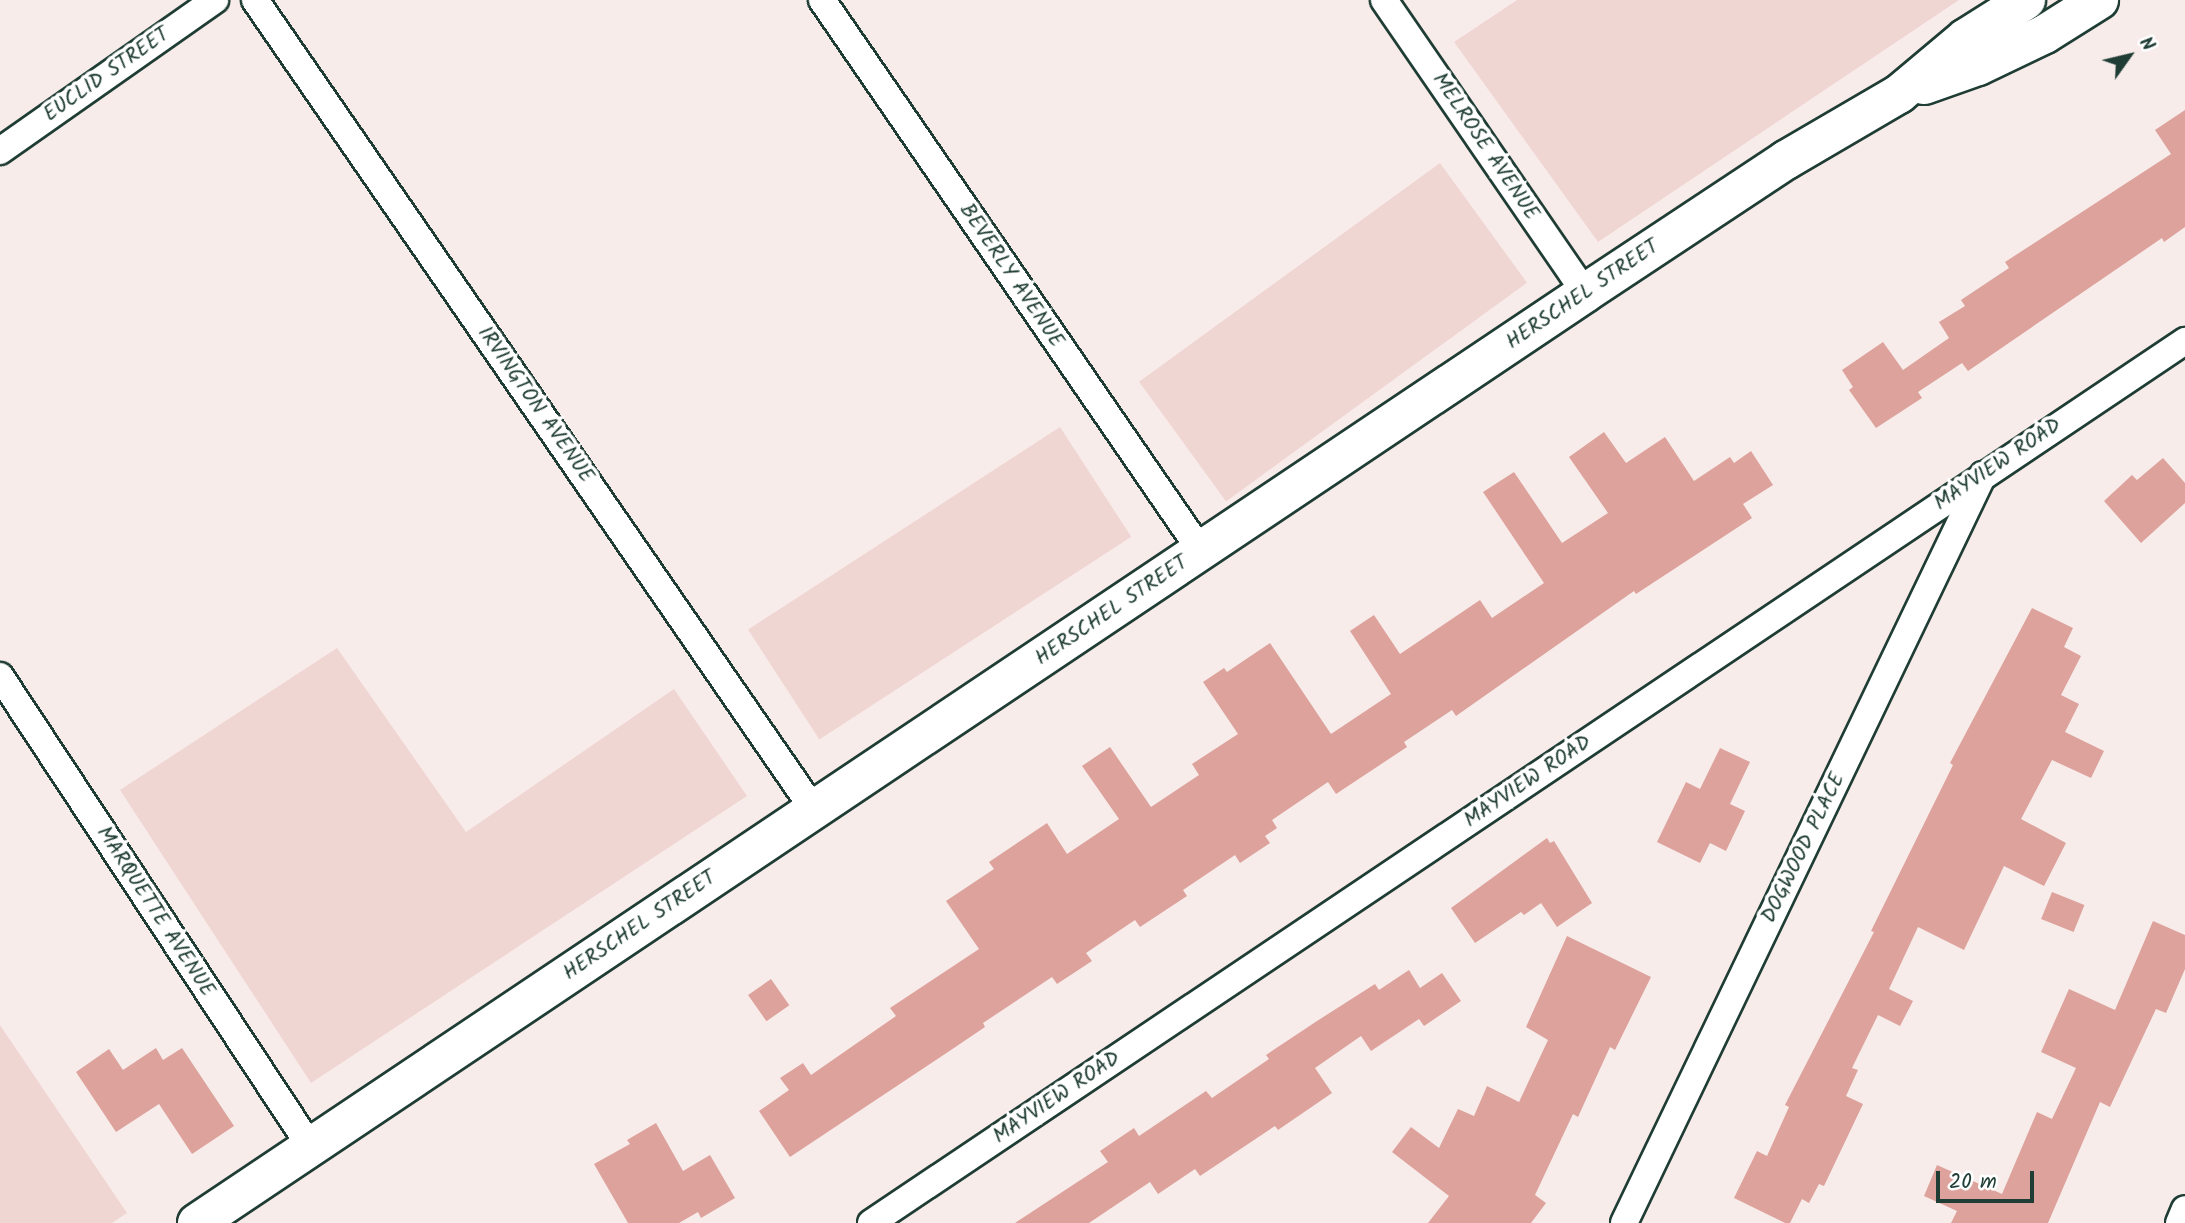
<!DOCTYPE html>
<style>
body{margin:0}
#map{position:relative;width:2185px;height:1223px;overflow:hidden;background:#f8eceb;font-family:Kalam,sans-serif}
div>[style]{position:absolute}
.built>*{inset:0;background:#f0d6d3;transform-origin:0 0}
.building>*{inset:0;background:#dca29b;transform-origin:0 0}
.roads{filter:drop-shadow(2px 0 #1f3d34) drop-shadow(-2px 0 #1f3d34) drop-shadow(0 2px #1f3d34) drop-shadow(0 -2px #1f3d34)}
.street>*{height:26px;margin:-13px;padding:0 13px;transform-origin:13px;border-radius:13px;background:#fff}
.secondary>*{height:38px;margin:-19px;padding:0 19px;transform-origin:19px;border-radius:19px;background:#fff}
span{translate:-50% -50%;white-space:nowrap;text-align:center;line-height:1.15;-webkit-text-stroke:7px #fff;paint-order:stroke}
.street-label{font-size:21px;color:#1f3d34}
.north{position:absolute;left:2094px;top:21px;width:70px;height:70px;-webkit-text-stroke:5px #fff;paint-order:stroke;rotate:56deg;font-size:19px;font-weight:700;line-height:28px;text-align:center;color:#1f3d34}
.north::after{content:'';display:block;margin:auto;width:24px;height:32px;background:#1f3d34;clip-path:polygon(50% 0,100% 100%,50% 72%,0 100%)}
.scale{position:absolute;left:1936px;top:1171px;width:98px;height:32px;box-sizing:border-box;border:4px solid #1f3d34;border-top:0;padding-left:9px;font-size:21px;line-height:24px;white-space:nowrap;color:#1f3d34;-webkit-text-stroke:5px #fff;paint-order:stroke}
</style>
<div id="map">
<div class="built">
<div style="clip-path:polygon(1517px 0,1959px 0,1598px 242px,1454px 42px)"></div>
<div style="left:1440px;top:163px;width:148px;height:372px;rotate:54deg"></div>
<div style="left:1060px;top:427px;width:131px;height:372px;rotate:57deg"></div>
<div style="clip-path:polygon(337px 648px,466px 832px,674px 689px,747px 796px,311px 1083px,120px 790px)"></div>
<div style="clip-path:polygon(0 1025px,127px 1213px,112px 1223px,0 1223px)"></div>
</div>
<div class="building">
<div style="clip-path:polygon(2185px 110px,2185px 227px,2164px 242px,2162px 238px,1968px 371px,1962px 363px,1918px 392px,1922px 398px,1876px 428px,1849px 390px,1853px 387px,1842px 370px,1883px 342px,1903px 370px,1949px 338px,1939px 322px,1965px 306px,1961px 300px,2009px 268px,2005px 262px,2171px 154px,2155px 130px)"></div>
<div style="clip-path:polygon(1604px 432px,1626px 463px,1665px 437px,1694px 481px,1730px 457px,1734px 463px,1751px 451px,1773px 485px,1743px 504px,1752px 518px,1636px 594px,1634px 591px,1456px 716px,1452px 710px,1404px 742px,1407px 747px,1336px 794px,1328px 782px,1272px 820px,1277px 828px,1265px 836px,1270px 843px,1240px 863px,1235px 855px,1183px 890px,1187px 896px,1140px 927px,1135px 920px,1086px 953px,1092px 961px,1057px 984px,1052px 977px,983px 1023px,985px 1027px,948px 1052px,790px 1157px,759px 1111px,789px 1090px,780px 1078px,803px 1063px,811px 1075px,896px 1016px,890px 1008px,979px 949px,946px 901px,994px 869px,989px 862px,1047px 823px,1067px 854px,1119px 819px,1082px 766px,1110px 747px,1151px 807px,1199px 775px,1192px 764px,1238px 734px,1203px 682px,1224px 668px,1227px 672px,1270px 643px,1331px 734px,1391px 694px,1350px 631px,1374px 615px,1400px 654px,1480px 600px,1492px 618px,1544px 583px,1483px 492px,1514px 472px,1562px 543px,1608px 513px,1569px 457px)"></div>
<div style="clip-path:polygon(2163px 458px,2185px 483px,2185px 503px,2141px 543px,2104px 501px,2132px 475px,2137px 480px)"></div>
<div style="clip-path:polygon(2032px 608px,2073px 628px,2064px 647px,2081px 656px,2061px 695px,2079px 704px,2065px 732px,2104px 751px,2091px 778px,2052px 760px,2021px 819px,2066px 843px,2044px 886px,2004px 866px,1964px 950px,1918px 927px,1889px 989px,1913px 1001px,1900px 1026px,1878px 1015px,1852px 1068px,1858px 1070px,1846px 1096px,1863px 1104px,1824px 1186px,1819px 1184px,1809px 1203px,1802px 1199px,1790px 1223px,1785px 1223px,1734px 1198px,1757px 1151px,1767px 1156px,1789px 1107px,1785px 1105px,1874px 932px,1871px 931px,1953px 765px,1950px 763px)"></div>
<div style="clip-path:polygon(1720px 748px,1750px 762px,1730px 804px,1745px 811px,1726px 851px,1710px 843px,1700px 863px,1657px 842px,1686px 782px,1700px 789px)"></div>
<div style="clip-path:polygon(1547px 838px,1550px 843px,1554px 841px,1592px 903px,1557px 927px,1541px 903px,1524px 915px,1521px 912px,1475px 943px,1451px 908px)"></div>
<div style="left:2052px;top:892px;width:35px;height:29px;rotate:22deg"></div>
<div style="clip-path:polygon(2153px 921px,2185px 935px,2185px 969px,2166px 1013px,2156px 1009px,2110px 1107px,2100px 1102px,2048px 1223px,1951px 1223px,1957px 1211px,1924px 1196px,1937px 1165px,2002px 1194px,2037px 1112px,2052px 1119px,2076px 1068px,2041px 1052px,2069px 989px,2115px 1010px)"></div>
<div style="clip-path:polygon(1567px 936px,1651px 977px,1615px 1050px,1610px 1047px,1578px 1117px,1573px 1114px,1535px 1195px,1546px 1203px,1531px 1223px,1428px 1223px,1449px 1196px,1392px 1152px,1411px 1127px,1439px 1148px,1458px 1109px,1474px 1116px,1487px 1086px,1519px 1102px,1548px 1040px,1526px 1027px)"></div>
<div style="clip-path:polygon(1409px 970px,1420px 988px,1442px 973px,1461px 1001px,1424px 1026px,1419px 1019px,1371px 1051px,1361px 1036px,1315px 1068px,1332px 1093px,1278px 1130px,1275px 1126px,1200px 1176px,1195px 1169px,1158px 1194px,1150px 1182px,1089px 1223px,1015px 1223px,1108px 1162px,1100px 1151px,1134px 1128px,1139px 1136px,1206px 1091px,1212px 1098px,1269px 1059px,1266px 1055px,1317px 1021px,1375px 984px,1379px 990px)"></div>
<div style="left:771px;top:979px;width:32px;height:28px;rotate:55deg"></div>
<div style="clip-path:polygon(156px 1048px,163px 1060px,182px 1048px,234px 1126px,192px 1154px,159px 1104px,116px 1132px,76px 1072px,109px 1049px,123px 1070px)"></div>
<div style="clip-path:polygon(656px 1123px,683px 1171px,710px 1155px,735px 1198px,701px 1218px,698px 1212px,679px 1223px,628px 1223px,594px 1164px,630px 1144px,627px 1140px)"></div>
</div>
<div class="roads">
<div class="street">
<div style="left:255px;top:0;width:984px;rotate:55.39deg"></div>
<div style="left:822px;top:0;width:669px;rotate:55.48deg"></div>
<div style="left:1384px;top:0;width:355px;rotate:55.5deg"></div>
<div style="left:0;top:151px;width:263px;rotate:-35.1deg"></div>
<div style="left:0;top:676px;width:563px;rotate:56.59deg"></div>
<div style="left:871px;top:1223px;width:1583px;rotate:-33.87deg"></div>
<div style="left:1624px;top:1223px;width:830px;rotate:-64.36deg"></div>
<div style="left:2179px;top:1223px;width:15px;rotate:-67deg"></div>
</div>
<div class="secondary">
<div style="left:1924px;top:85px;width:57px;rotate:-19.4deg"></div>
<div style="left:1978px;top:66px;width:74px;rotate:-25.5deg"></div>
<div style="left:2045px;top:34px;width:64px;rotate:-32.2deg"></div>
<div style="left:197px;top:1223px;width:1671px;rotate:-33.82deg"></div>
<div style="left:1585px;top:293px;width:241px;rotate:-33.5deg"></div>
<div style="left:1786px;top:160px;width:131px;rotate:-30.3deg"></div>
<div style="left:1899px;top:94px;width:87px;rotate:-39.9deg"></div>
<div style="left:1966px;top:38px;width:71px;rotate:-32.3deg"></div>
</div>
</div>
<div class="street-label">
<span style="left:107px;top:75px;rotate:-35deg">EUCLID STREET</span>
<span style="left:1485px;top:147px;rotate:56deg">MELROSE AVENUE</span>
<span style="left:1011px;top:276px;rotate:56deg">BEVERLY AVENUE</span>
<span style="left:1583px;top:295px;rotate:-34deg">HERSCHEL STREET</span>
<span style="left:535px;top:405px;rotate:55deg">IRVINGTON AVENUE</span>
<span style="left:1998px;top:465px;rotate:-34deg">MAYVIEW ROAD</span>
<span style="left:1112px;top:611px;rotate:-34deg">HERSCHEL STREET</span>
<span style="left:1528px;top:782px;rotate:-34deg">MAYVIEW ROAD</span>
<span style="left:1804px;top:848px;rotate:-64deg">DOGWOOD PLACE</span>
<span style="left:155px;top:912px;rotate:57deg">MARQUETTE AVENUE</span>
<span style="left:640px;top:926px;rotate:-34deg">HERSCHEL STREET</span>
<span style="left:1057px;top:1098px;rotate:-34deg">MAYVIEW ROAD</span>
</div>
<div class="north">N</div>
<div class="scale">20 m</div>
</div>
